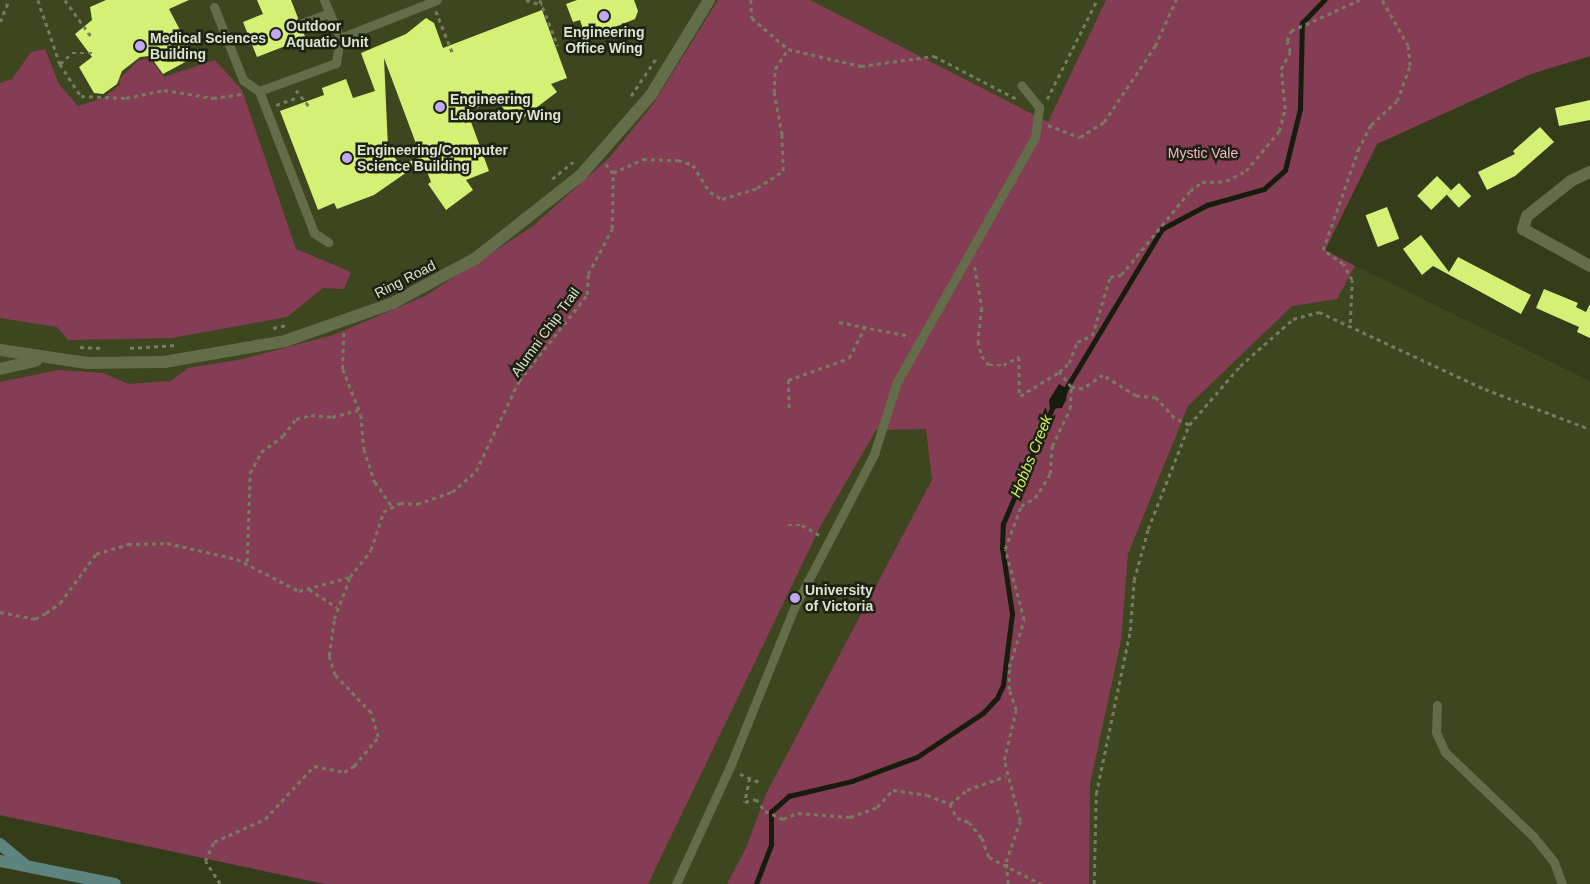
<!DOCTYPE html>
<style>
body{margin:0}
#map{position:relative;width:1590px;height:884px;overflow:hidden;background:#343c1a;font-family:Helvetica,sans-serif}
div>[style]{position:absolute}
.built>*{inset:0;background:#3d461e}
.green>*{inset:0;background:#853d56}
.water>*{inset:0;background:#181c0c}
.stream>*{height:4.5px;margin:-2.25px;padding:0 2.25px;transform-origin:2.25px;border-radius:2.25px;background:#181c0c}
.building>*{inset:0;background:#d4f176;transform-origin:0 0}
.path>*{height:2.5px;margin-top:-1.25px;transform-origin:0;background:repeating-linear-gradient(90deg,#757c60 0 4px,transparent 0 8px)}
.service>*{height:9px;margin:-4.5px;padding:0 4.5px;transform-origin:4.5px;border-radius:4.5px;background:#636d49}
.minor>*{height:12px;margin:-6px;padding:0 6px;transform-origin:6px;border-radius:6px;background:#636d49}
.tertiary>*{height:12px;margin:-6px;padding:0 6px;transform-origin:6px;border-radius:6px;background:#636d49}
.secondary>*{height:12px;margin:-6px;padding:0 6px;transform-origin:6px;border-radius:6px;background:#5e847f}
.dots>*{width:14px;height:14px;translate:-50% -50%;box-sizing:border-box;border:2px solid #1d2112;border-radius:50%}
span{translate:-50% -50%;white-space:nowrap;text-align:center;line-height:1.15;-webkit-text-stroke:5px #1d2112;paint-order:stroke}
.poi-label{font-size:14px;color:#dce2ce;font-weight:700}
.left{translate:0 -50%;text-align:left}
.park-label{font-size:14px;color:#f3b7c8}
.street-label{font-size:14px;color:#dce2ce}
.water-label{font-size:15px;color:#d2f457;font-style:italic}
</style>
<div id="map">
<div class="built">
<div style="clip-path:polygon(0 0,1590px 0,1590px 56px,1531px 74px,1377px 144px,1325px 251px,1590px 381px,1590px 884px,341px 884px,0 816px)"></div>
</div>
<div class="green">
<div style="clip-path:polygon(718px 0,810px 0,1048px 122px,1106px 0,1590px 0,1590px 56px,1531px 74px,1377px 144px,1325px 250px,1355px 266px,1337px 299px,1292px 306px,1188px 406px,1128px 554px,1121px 641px,1090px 784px,1089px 884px,727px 884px,746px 848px,766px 794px,932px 480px,926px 429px,876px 430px,820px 527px,648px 884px,325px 884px,0 815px,0 382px,58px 370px,103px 373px,128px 384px,171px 381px,188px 368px,243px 359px,333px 335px,425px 296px,533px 226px,610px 157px,654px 103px)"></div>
<div style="clip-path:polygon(45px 49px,59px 84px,78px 106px,103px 98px,120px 85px,119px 79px,139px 60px,150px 59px,164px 77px,215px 60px,242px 90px,296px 249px,351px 272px,344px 289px,323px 288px,287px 317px,172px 338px,68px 340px,57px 327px,0 318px,0 83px,12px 79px,31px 52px)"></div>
</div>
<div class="water">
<div style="clip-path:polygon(1059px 384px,1068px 389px,1066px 400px,1062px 408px,1050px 409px,1049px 400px)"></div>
</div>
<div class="stream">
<div style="left:1064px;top:392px;width:190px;rotate:-59deg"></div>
<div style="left:1162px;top:229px;width:51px;rotate:-28.1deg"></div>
<div style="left:1207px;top:205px;width:59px;rotate:-15.7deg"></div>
<div style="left:1264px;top:189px;width:28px;rotate:-42deg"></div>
<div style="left:1285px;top:170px;width:63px;rotate:-76.2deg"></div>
<div style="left:1300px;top:109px;width:86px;rotate:-88.7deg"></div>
<div style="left:1302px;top:23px;width:32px;rotate:-46deg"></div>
<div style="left:756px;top:884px;width:42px;rotate:-69deg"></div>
<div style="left:771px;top:845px;width:33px;rotate:-90deg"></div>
<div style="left:771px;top:812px;width:24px;rotate:-42deg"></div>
<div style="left:789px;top:796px;width:65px;rotate:-13.4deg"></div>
<div style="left:852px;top:781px;width:69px;rotate:-20.3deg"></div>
<div style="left:917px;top:757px;width:79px;rotate:-33.7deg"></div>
<div style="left:983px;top:713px;width:21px;rotate:-47deg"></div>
<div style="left:997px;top:698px;width:14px;rotate:-65deg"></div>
<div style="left:1003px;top:685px;width:72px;rotate:-82.8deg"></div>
<div style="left:1012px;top:614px;width:67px;rotate:-98.6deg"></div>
<div style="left:1002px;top:548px;width:24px;rotate:-88deg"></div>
<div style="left:1003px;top:524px;width:128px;rotate:-67deg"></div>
</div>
<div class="building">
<div style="clip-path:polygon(106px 0,189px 0,169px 9px,191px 51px,189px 60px,163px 74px,150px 56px,140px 57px,122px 71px,117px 84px,103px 94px,94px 93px,79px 67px,92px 57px,75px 34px,92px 20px,90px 7px)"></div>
<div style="clip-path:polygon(257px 0,291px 0,298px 18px,294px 27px,302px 30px,306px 38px,257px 57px,243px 22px,263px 14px)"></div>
<div style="clip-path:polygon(577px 0,634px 0,638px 11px,635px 19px,592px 36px,584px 32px,580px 20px,573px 22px,566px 4px)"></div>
<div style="clip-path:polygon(evenodd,542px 10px,567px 78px,551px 84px,557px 92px,515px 124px,497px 100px,467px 111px,489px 171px,466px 180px,473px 190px,446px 210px,428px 184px,431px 182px,423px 161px,374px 195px,337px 209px,334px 203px,318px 210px,280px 111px,324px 95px,322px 88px,346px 79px,353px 98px,375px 91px,361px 53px,406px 34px,426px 18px,434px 23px,443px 48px,542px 10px,384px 58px,421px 157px,400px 165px,388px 148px,384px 58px)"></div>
<div style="clip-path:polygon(1590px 100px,1590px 120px,1559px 126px,1555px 108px)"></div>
<div style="clip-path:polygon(1540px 127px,1554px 142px,1515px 176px,1487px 190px,1478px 172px,1515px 154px,1513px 151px)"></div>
<div style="left:1437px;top:176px;width:20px;height:28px;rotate:45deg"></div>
<div style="left:1459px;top:183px;width:18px;height:17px;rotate:47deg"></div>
<div style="left:1387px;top:207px;width:34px;height:23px;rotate:69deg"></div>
<div style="clip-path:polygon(1421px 235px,1449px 272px,1458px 257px,1531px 295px,1521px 314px,1433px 266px,1422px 275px,1403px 249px)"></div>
<div style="clip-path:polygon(1544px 289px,1578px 303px,1576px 307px,1586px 312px,1590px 304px,1590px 338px,1577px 332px,1579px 327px,1536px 308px)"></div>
</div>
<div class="path">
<div style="left:38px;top:0;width:68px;rotate:71deg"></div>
<div style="left:60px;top:64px;width:38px;rotate:57deg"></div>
<div style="left:81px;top:96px;width:45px;rotate:2.5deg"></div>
<div style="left:126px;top:98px;width:39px;rotate:-12deg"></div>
<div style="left:164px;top:90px;width:50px;rotate:9.3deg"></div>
<div style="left:213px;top:98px;width:29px;rotate:-8deg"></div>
<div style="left:65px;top:0;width:44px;rotate:54.2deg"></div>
<div style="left:526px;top:0;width:17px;rotate:17deg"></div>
<div style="left:540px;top:0;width:49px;rotate:68.6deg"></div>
<div style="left:751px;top:0;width:18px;rotate:87deg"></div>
<div style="left:752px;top:18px;width:48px;rotate:40.7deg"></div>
<div style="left:436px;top:11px;width:46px;rotate:68.4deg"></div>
<div style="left:0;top:22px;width:24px;rotate:-68deg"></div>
<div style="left:60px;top:64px;width:16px;rotate:-43deg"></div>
<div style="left:72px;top:53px;width:23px"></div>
<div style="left:296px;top:90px;width:22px;rotate:51deg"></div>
<div style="left:631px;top:96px;width:47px;rotate:-56.3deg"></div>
<div style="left:1047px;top:99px;width:111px;rotate:-63.2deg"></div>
<div style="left:276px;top:105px;width:23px;rotate:-20deg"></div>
<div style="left:1048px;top:125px;width:34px;rotate:21deg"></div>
<div style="left:1080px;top:137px;width:28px;rotate:-32deg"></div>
<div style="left:1104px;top:122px;width:92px;rotate:-56.1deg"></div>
<div style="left:1155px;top:46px;width:51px;rotate:-65.5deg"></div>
<div style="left:606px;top:164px;width:11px;rotate:52deg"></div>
<div style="left:552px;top:179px;width:27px;rotate:-39deg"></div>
<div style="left:975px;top:267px;width:42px;rotate:80.3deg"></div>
<div style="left:982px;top:308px;width:33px;rotate:97deg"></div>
<div style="left:978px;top:341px;width:16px;rotate:75deg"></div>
<div style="left:982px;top:356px;width:11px;rotate:52deg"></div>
<div style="left:989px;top:365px;width:14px"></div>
<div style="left:1003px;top:365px;width:18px;rotate:-27deg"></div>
<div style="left:1019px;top:357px;width:39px;rotate:89deg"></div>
<div style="left:1020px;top:396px;width:46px;rotate:-31.6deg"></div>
<div style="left:839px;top:322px;width:72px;rotate:11.2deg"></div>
<div style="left:1350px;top:323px;width:43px;rotate:-87.3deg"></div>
<div style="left:1352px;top:280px;width:18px;rotate:-119deg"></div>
<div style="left:1343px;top:264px;width:24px;rotate:-145deg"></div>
<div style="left:1323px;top:250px;width:106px;rotate:-70.7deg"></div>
<div style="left:1358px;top:150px;width:28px;rotate:-63deg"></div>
<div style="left:1371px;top:125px;width:35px;rotate:-43deg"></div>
<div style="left:1397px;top:101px;width:37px;rotate:-70deg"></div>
<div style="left:1410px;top:66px;width:20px;rotate:-96deg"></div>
<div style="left:1408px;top:46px;width:53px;rotate:-119.5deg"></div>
<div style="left:273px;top:328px;width:14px;rotate:-12deg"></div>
<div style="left:344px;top:333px;width:36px;rotate:92deg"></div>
<div style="left:343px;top:369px;width:49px;rotate:68.6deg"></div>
<div style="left:361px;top:415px;width:34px;rotate:85deg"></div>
<div style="left:364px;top:449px;width:35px;rotate:72deg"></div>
<div style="left:375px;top:482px;width:32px;rotate:55deg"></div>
<div style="left:80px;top:347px;width:20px;rotate:3deg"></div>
<div style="left:130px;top:348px;width:47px;rotate:-3.7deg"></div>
<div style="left:789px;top:408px;width:28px;rotate:-92deg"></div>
<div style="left:788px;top:380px;width:65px;rotate:-19.8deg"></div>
<div style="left:849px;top:358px;width:36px;rotate:-63deg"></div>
<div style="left:1189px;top:425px;width:17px;rotate:-155deg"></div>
<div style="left:1174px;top:418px;width:27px;rotate:-132deg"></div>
<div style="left:1156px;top:398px;width:20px;rotate:-174deg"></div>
<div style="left:1136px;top:396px;width:39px;rotate:-148deg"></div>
<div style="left:1103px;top:375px;width:24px;rotate:145deg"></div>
<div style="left:1083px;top:389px;width:12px;rotate:-171deg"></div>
<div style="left:1071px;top:387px;width:19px;rotate:-129deg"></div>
<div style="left:1059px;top:372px;width:13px;rotate:-42deg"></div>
<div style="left:1069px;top:363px;width:22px;rotate:-69deg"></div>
<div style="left:1077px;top:342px;width:16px;rotate:-22deg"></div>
<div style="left:1092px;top:336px;width:62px;rotate:-73deg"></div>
<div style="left:1110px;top:277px;width:11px;rotate:-10deg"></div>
<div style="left:1121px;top:275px;width:109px;rotate:-50.6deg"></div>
<div style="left:1190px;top:191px;width:15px;rotate:-37deg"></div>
<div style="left:1202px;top:182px;width:24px;rotate:-2deg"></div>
<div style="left:1226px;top:181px;width:22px;rotate:-27deg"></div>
<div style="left:1246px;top:171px;width:52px;rotate:-50.5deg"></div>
<div style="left:1279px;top:131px;width:23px;rotate:-75deg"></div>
<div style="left:1285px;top:109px;width:40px;rotate:-95.7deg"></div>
<div style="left:1281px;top:69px;width:19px;rotate:-62deg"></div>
<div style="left:1290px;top:52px;width:11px;rotate:-105deg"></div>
<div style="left:1287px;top:41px;width:11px;rotate:-68deg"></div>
<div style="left:1291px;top:31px;width:75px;rotate:-24.5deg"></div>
<div style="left:788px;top:525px;width:14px"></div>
<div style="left:802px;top:525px;width:20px;rotate:30deg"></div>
<div style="left:247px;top:562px;width:89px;rotate:-88.1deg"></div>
<div style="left:250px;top:473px;width:24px;rotate:-62deg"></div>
<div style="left:261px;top:452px;width:27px;rotate:-36deg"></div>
<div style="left:283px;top:436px;width:21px;rotate:-53deg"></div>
<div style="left:296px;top:419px;width:16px;rotate:-15deg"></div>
<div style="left:311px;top:415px;width:21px;rotate:5deg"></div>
<div style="left:332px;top:417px;width:27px;rotate:-15deg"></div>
<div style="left:309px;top:589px;width:33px;rotate:33deg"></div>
<div style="left:0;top:612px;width:36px;rotate:11deg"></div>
<div style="left:35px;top:619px;width:13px;rotate:-29deg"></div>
<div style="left:46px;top:613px;width:17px;rotate:-36deg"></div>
<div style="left:60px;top:603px;width:61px;rotate:-53.7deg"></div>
<div style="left:96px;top:554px;width:34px;rotate:-17deg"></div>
<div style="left:128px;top:544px;width:39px;rotate:-1deg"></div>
<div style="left:167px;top:543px;width:72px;rotate:12.9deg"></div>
<div style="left:237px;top:559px;width:70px;rotate:27.3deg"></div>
<div style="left:299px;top:591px;width:53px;rotate:-15.4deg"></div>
<div style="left:350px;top:577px;width:34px;rotate:-52deg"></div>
<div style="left:371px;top:550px;width:40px;rotate:-72deg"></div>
<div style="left:383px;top:512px;width:19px;rotate:-28deg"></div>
<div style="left:400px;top:503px;width:17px;rotate:3deg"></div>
<div style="left:417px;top:504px;width:37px;rotate:-19deg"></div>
<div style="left:452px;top:492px;width:32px;rotate:-41deg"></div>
<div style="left:476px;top:471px;width:100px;rotate:-64.5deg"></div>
<div style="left:519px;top:381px;width:110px;rotate:-51.7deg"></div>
<div style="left:587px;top:295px;width:21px;rotate:-87deg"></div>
<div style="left:588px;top:274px;width:51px;rotate:-61.9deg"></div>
<div style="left:612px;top:229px;width:56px;rotate:-89deg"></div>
<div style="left:613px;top:173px;width:33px;rotate:-25deg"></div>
<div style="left:643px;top:159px;width:35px;rotate:2deg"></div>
<div style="left:678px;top:160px;width:16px;rotate:18deg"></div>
<div style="left:693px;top:165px;width:32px;rotate:58deg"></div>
<div style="left:710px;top:192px;width:14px;rotate:30deg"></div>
<div style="left:722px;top:199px;width:37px;rotate:-17deg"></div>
<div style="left:757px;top:188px;width:31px;rotate:-33deg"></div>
<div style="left:783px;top:171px;width:36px;rotate:-92deg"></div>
<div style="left:782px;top:135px;width:43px;rotate:-100.8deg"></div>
<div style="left:774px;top:93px;width:24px;rotate:-88deg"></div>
<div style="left:775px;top:69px;width:24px;rotate:-57deg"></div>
<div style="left:788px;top:49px;width:75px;rotate:13.1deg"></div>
<div style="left:861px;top:66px;width:74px;rotate:-7.8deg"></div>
<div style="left:934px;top:56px;width:93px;rotate:27.4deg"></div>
<div style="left:740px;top:774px;width:23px;rotate:23deg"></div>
<div style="left:750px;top:778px;width:25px;rotate:102deg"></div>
<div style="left:745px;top:802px;width:11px;rotate:-15deg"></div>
<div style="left:756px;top:799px;width:15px;rotate:53deg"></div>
<div style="left:765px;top:811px;width:20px;rotate:24deg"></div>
<div style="left:783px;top:819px;width:16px;rotate:-22deg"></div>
<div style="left:798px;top:813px;width:52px;rotate:4.4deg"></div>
<div style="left:850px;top:817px;width:29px;rotate:-20deg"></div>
<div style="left:877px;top:807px;width:23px;rotate:-47deg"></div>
<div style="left:893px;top:790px;width:34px;rotate:8deg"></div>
<div style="left:927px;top:795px;width:25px;rotate:21deg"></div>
<div style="left:950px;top:804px;width:22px;rotate:-39deg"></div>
<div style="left:967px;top:790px;width:41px;rotate:-19.7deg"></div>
<div style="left:950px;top:804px;width:16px;rotate:63deg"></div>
<div style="left:957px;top:818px;width:13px;rotate:18deg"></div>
<div style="left:969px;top:822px;width:21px;rotate:51deg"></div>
<div style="left:982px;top:838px;width:20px;rotate:70deg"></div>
<div style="left:989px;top:857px;width:59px;rotate:27.4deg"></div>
<div style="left:220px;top:884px;width:27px;rotate:-123deg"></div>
<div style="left:205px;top:861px;width:21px;rotate:-65deg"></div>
<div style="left:214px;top:842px;width:56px;rotate:-24.3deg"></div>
<div style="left:265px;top:819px;width:72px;rotate:-47.2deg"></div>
<div style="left:314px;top:766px;width:31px;rotate:11deg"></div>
<div style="left:344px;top:772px;width:12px;rotate:-31deg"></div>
<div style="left:354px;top:766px;width:38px;rotate:-50deg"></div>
<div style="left:378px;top:737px;width:25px;rotate:-106deg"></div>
<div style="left:371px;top:713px;width:52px;rotate:-133.5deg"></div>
<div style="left:335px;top:675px;width:20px;rotate:-108deg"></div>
<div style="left:329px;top:656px;width:37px;rotate:-82deg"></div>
<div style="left:334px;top:619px;width:45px;rotate:-69.1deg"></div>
<div style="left:1008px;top:884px;width:22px;rotate:-95deg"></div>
<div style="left:1006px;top:862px;width:43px;rotate:-71.1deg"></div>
<div style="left:1020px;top:821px;width:63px;rotate:-104.7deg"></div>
<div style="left:1004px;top:760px;width:51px;rotate:-76.5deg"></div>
<div style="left:1016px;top:710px;width:21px;rotate:-109deg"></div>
<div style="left:1009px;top:690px;width:23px;rotate:-90deg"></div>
<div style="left:1009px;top:667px;width:49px;rotate:-72.3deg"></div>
<div style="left:1024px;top:620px;width:73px;rotate:-105deg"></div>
<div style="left:1005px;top:549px;width:46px;rotate:-69.6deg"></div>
<div style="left:1021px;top:506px;width:16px;rotate:-30deg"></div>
<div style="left:1035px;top:498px;width:28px;rotate:-58deg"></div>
<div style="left:1050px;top:474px;width:28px;rotate:-86deg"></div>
<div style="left:1052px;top:446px;width:41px;rotate:-64.1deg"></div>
<div style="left:1070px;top:409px;width:22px;rotate:-87deg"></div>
<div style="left:1094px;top:884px;width:90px;rotate:-88.7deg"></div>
<div style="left:1096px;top:794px;width:167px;rotate:-78.2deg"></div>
<div style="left:1130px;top:631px;width:51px;rotate:-85.5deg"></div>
<div style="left:1134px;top:580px;width:53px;rotate:-74.6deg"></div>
<div style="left:1148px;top:529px;width:112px;rotate:-68.5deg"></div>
<div style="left:1189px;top:425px;width:78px;rotate:-49.2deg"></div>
<div style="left:1240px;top:366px;width:71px;rotate:-41.6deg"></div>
<div style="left:1293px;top:319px;width:27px;rotate:-15deg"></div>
<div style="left:1319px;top:312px;width:183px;rotate:24.9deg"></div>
<div style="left:1485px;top:389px;width:112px;rotate:20.9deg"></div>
</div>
<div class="service">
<div style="left:324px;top:0;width:41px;rotate:67.2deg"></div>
<div style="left:214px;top:7px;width:79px;rotate:68.3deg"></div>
<div style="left:243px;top:80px;width:19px;rotate:35deg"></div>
<div style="left:259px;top:91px;width:152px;rotate:68.8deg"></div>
<div style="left:314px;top:233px;width:17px;rotate:33deg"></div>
<div style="left:300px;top:24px;width:31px;rotate:-21deg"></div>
<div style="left:259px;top:91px;width:82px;rotate:-20deg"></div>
<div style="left:336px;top:63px;width:25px;rotate:-81deg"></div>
<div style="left:340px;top:38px;width:104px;rotate:-21.4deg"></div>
<div style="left:1437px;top:705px;width:27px;rotate:92deg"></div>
<div style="left:1436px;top:732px;width:22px;rotate:66deg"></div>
<div style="left:1445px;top:752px;width:122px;rotate:43.7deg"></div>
<div style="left:1533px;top:836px;width:33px;rotate:51deg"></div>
<div style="left:1554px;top:862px;width:23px;rotate:70deg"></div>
<div style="left:676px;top:884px;width:127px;rotate:-65.3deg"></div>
<div style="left:729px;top:769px;width:174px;rotate:-68deg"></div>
<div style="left:794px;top:608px;width:174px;rotate:-62.5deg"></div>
<div style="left:874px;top:454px;width:76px;rotate:-72.3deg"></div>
<div style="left:897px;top:382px;width:281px;rotate:-60.6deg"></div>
<div style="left:1035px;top:137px;width:30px;rotate:-82deg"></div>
<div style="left:1039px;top:107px;width:28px;rotate:-129deg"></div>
</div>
<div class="minor">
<div style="left:1590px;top:172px;width:21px;rotate:155deg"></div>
<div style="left:1571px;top:181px;width:56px;rotate:141.5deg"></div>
<div style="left:1527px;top:216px;width:14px;rotate:107deg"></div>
<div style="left:1523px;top:229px;width:77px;rotate:28.9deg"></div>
</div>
<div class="tertiary">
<div style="left:0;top:350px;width:88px;rotate:8.5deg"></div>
<div style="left:87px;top:363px;width:77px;rotate:-0.7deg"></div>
<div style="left:164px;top:362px;width:123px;rotate:-9.8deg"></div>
<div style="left:285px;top:341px;width:114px;rotate:-19.4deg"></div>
<div style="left:393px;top:303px;width:94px;rotate:-28.5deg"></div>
<div style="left:476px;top:258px;width:134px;rotate:-38.3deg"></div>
<div style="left:581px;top:175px;width:106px;rotate:-48.8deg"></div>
<div style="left:651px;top:95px;width:111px;rotate:-58.6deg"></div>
<div style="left:0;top:369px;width:37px;rotate:-13deg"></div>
</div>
<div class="secondary">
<div style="left:0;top:844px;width:31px;rotate:40deg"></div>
<div style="left:0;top:861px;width:117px;rotate:11.3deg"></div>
</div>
<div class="dots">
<div style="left:604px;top:16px;background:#c2a7f2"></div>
<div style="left:276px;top:34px;background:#c2a7f2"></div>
<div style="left:140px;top:46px;background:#c2a7f2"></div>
<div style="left:440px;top:107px;background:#c2a7f2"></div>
<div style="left:347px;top:158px;background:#c2a7f2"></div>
<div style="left:795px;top:598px;background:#c2a7f2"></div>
</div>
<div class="poi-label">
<span class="left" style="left:286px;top:34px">Outdoor<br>Aquatic Unit</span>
<span style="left:604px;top:40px">Engineering<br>Office Wing</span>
<span class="left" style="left:150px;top:46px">Medical Sciences<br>Building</span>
<span class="left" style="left:450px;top:107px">Engineering<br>Laboratory Wing</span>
<span class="left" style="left:357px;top:158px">Engineering/Computer<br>Science Building</span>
<span class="left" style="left:805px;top:598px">University<br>of Victoria</span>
</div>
<div class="park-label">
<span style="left:1203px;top:153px">Mystic Vale</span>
</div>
<div class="street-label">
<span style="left:405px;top:279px;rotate:-27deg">Ring Road</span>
<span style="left:545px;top:332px;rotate:-54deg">Alumni Chip Trail</span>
</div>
<div class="water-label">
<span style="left:1031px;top:456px;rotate:-68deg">Hobbs Creek</span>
</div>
</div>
